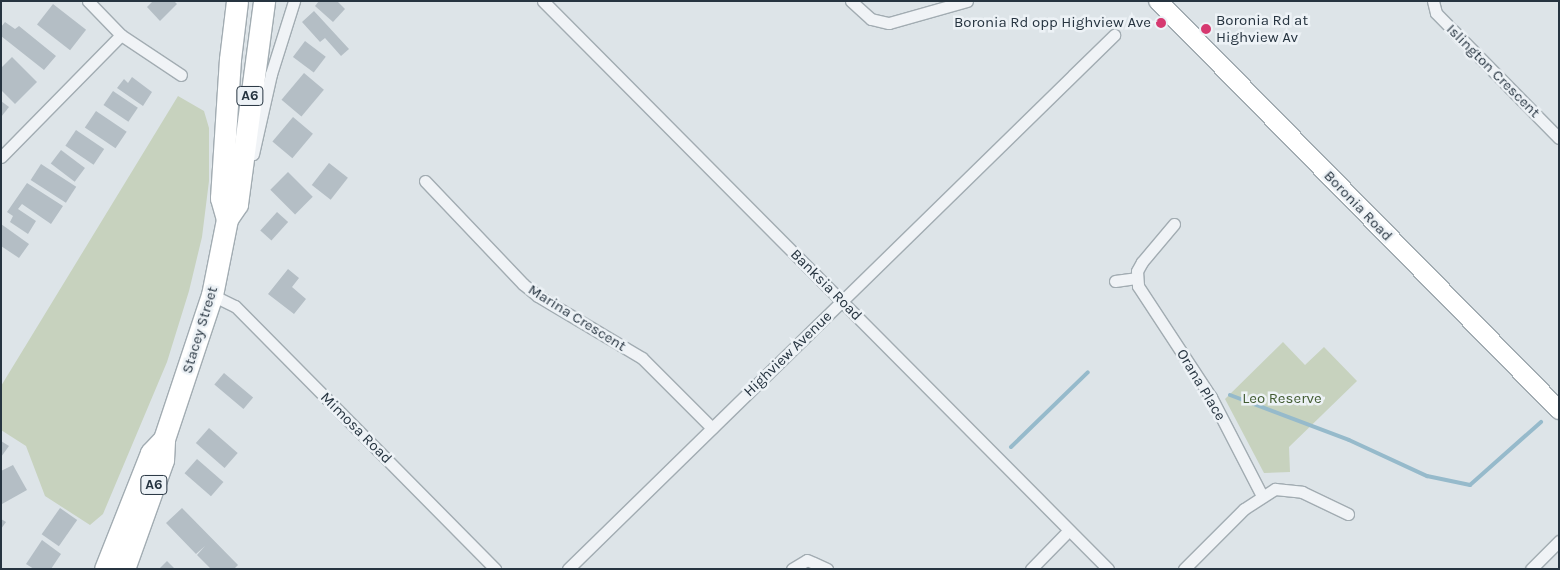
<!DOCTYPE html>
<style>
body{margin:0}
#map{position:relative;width:1560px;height:570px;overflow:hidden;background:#dde4e8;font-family:Karla,sans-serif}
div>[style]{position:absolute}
.green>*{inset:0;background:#c7d2be}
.stream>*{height:4px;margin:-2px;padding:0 2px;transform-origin:2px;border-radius:2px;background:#96bacb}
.building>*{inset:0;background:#b4bec5;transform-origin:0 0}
.roads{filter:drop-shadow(1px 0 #a2acb2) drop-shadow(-1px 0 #a2acb2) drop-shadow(0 1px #a2acb2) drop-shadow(0 -1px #a2acb2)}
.street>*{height:11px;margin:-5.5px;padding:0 5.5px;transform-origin:5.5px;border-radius:5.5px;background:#f0f3f6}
.primary>*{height:18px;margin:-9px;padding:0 9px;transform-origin:9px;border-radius:9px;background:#fff}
.highway>*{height:21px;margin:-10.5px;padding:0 10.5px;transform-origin:10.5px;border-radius:10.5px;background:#fff}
.dots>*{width:14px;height:14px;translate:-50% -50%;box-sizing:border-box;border:2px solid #edf2f6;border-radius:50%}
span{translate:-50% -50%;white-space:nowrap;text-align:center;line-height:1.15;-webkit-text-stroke:5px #edf2f6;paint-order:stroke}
.shield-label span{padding:1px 4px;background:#edf2f6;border:1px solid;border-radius:4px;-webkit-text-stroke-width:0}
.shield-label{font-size:14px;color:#263440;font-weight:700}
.poi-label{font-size:15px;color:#263440}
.left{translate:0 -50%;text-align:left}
.right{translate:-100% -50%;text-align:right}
.street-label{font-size:15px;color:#263440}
.park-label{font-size:15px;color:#425c32}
.frame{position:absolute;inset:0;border:2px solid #263440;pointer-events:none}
</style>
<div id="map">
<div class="green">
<div style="clip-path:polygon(178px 96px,204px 111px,209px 128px,209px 181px,202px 237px,189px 291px,167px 362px,103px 514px,90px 525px,45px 496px,26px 446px,1px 430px,1px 386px)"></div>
<div style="clip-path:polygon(1283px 342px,1305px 365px,1324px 347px,1357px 381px,1289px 447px,1290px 472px,1264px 473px,1225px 399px)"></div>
</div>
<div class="stream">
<div style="left:1230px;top:395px;width:127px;rotate:20.7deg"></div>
<div style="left:1349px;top:440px;width:86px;rotate:24.8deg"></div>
<div style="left:1427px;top:476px;width:44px;rotate:11.8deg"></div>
<div style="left:1470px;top:485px;width:95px;rotate:-41.6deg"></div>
<div style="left:1011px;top:447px;width:107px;rotate:-44.2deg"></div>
</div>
<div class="building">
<div style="clip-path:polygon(153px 1px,174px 1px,177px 4px,160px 21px,147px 7px)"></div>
<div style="clip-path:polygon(319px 1px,337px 1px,345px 9px,333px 22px,315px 6px)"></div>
<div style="left:53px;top:4px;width:42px;height:26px;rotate:38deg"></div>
<div style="clip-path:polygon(314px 11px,349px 49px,341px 56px,325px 38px,320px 42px,302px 22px)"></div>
<div style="clip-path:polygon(5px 22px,15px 29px,19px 26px,56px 56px,44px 70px,1px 36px,1px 27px)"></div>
<div style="left:305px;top:41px;width:26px;height:20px;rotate:37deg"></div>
<div style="clip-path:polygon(12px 57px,37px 82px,15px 104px,1px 90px,1px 68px)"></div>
<div style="left:304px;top:73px;width:26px;height:35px;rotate:40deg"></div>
<div style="clip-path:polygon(132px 77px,152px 92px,143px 106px,117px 88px,124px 79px,128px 83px)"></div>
<div style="left:113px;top:91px;width:30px;height:17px;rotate:34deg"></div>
<div style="clip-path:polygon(1px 101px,9px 107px,1px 117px)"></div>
<div style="left:96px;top:111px;width:37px;height:20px;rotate:34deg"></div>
<div style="left:293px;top:117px;width:26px;height:32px;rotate:40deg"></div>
<div style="left:76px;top:130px;width:34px;height:19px;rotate:34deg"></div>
<div style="left:61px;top:150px;width:30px;height:17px;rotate:37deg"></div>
<div style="left:329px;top:163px;width:24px;height:28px;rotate:38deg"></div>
<div style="left:41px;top:164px;width:42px;height:19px;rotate:33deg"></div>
<div style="left:288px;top:172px;width:35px;height:25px;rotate:45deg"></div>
<div style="clip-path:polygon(27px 183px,63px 206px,51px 224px,22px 204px,18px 209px,36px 221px,28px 234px,10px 222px,13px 216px,7px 212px)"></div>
<div style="left:277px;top:212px;width:15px;height:25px;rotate:42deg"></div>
<div style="clip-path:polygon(1px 224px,29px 244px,19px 258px,1px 246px)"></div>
<div style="clip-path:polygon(288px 269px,299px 278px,292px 287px,306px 299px,294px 314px,268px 294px)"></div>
<div style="left:224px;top:373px;width:38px;height:15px;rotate:40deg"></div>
<div style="left:209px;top:428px;width:38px;height:20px;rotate:41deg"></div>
<div style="clip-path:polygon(1px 441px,9px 446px,1px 457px)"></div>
<div style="left:197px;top:459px;width:35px;height:19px;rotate:41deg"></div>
<div style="clip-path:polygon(13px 465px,27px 490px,2px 504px,1px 471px)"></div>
<div style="left:60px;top:508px;width:21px;height:32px;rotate:35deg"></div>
<div style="clip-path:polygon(182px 508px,238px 565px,234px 569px,211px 569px,197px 555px,205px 546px,196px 554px,166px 523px)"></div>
<div style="clip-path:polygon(1px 519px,6px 522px,1px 529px)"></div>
<div style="clip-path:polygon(42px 540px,61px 554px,51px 569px,34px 569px,26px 564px)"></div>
<div style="clip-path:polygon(167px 561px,175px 569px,159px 569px)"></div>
</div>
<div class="roads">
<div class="street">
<div style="left:88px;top:1px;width:47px;rotate:45.9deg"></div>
<div style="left:121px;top:35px;width:72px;rotate:33.7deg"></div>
<div style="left:543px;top:1px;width:801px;rotate:45.15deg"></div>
<div style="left:851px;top:1px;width:27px;rotate:42deg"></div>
<div style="left:871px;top:19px;width:18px;rotate:13deg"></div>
<div style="left:889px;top:23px;width:81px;rotate:-15.8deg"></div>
<div style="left:1433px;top:1px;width:12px;rotate:76deg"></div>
<div style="left:1436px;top:13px;width:175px;rotate:45.5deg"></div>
<div style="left:253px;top:154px;width:82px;rotate:-77.3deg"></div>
<div style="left:271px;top:74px;width:77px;rotate:-72.5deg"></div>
<div style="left:1px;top:157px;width:171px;rotate:-45.5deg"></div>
<div style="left:425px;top:181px;width:142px;rotate:46.4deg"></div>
<div style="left:523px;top:284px;width:19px;rotate:39deg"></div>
<div style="left:538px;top:296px;width:121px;rotate:30.8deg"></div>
<div style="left:642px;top:358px;width:99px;rotate:45deg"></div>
<div style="left:1174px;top:224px;width:50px;rotate:130.1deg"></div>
<div style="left:1142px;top:262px;width:10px;rotate:119deg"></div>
<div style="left:1137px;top:271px;width:15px;rotate:86deg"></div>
<div style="left:1138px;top:286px;width:133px;rotate:56.7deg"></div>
<div style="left:1211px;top:397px;width:111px;rotate:62.7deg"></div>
<div style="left:1115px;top:281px;width:21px;rotate:-8deg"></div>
<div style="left:212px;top:295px;width:25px;rotate:26deg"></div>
<div style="left:235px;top:306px;width:370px;rotate:45.3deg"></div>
<div style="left:568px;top:569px;width:764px;rotate:-44.36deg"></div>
<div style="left:792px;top:569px;width:17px;rotate:-31deg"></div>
<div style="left:807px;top:560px;width:22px;rotate:24deg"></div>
<div style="left:1031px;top:569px;width:54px;rotate:-45.7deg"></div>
<div style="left:1184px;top:569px;width:85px;rotate:-45deg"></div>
<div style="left:1244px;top:509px;width:37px;rotate:-33deg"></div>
<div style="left:1275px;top:489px;width:27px;rotate:6deg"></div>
<div style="left:1302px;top:492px;width:51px;rotate:25.6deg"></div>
<div style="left:1531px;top:569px;width:40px;rotate:-45deg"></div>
</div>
<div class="primary">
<div style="left:1158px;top:1px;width:573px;rotate:45.57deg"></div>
</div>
<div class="highway">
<div style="left:227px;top:219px;width:22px;rotate:-106deg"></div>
<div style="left:221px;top:198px;width:139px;rotate:-86.3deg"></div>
<div style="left:230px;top:59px;width:58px;rotate:-83.1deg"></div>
<div style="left:105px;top:569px;width:125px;rotate:-68.4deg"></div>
<div style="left:151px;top:453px;width:19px;rotate:-47deg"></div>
<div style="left:124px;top:569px;width:116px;rotate:-70.3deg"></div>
<div style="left:163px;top:460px;width:21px;rotate:-87deg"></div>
<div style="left:164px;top:439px;width:152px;rotate:-71.6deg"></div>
<div style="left:212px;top:295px;width:77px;rotate:-78.8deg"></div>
<div style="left:227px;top:219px;width:18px;rotate:-56deg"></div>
<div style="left:237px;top:204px;width:205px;rotate:-82.4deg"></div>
</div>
</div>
<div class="dots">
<div style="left:1161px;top:23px;background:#d63970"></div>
<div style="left:1206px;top:29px;background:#d63970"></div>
</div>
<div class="shield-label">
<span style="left:250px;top:96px">A6</span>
<span style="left:154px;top:485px">A6</span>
</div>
<div class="poi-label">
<span class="left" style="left:1216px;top:29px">Boronia Rd at<br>Highview Av</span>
<span class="right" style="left:1151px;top:23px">Boronia Rd opp Highview Ave</span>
</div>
<div class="street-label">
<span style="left:1493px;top:71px;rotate:45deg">Islington Crescent</span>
<span style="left:1358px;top:206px;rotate:46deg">Boronia Road</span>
<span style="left:826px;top:285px;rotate:45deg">Banksia Road</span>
<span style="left:577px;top:318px;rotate:32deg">Marina Crescent</span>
<span style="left:200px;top:330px;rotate:-73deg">Stacey Street</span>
<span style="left:788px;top:354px;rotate:-44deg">Highview Avenue</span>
<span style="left:1201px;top:385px;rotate:59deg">Orana Place</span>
<span style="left:356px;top:428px;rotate:45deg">Mimosa Road</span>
</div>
<div class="park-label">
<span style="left:1282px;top:399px">Leo Reserve</span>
</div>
<div class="frame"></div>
</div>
